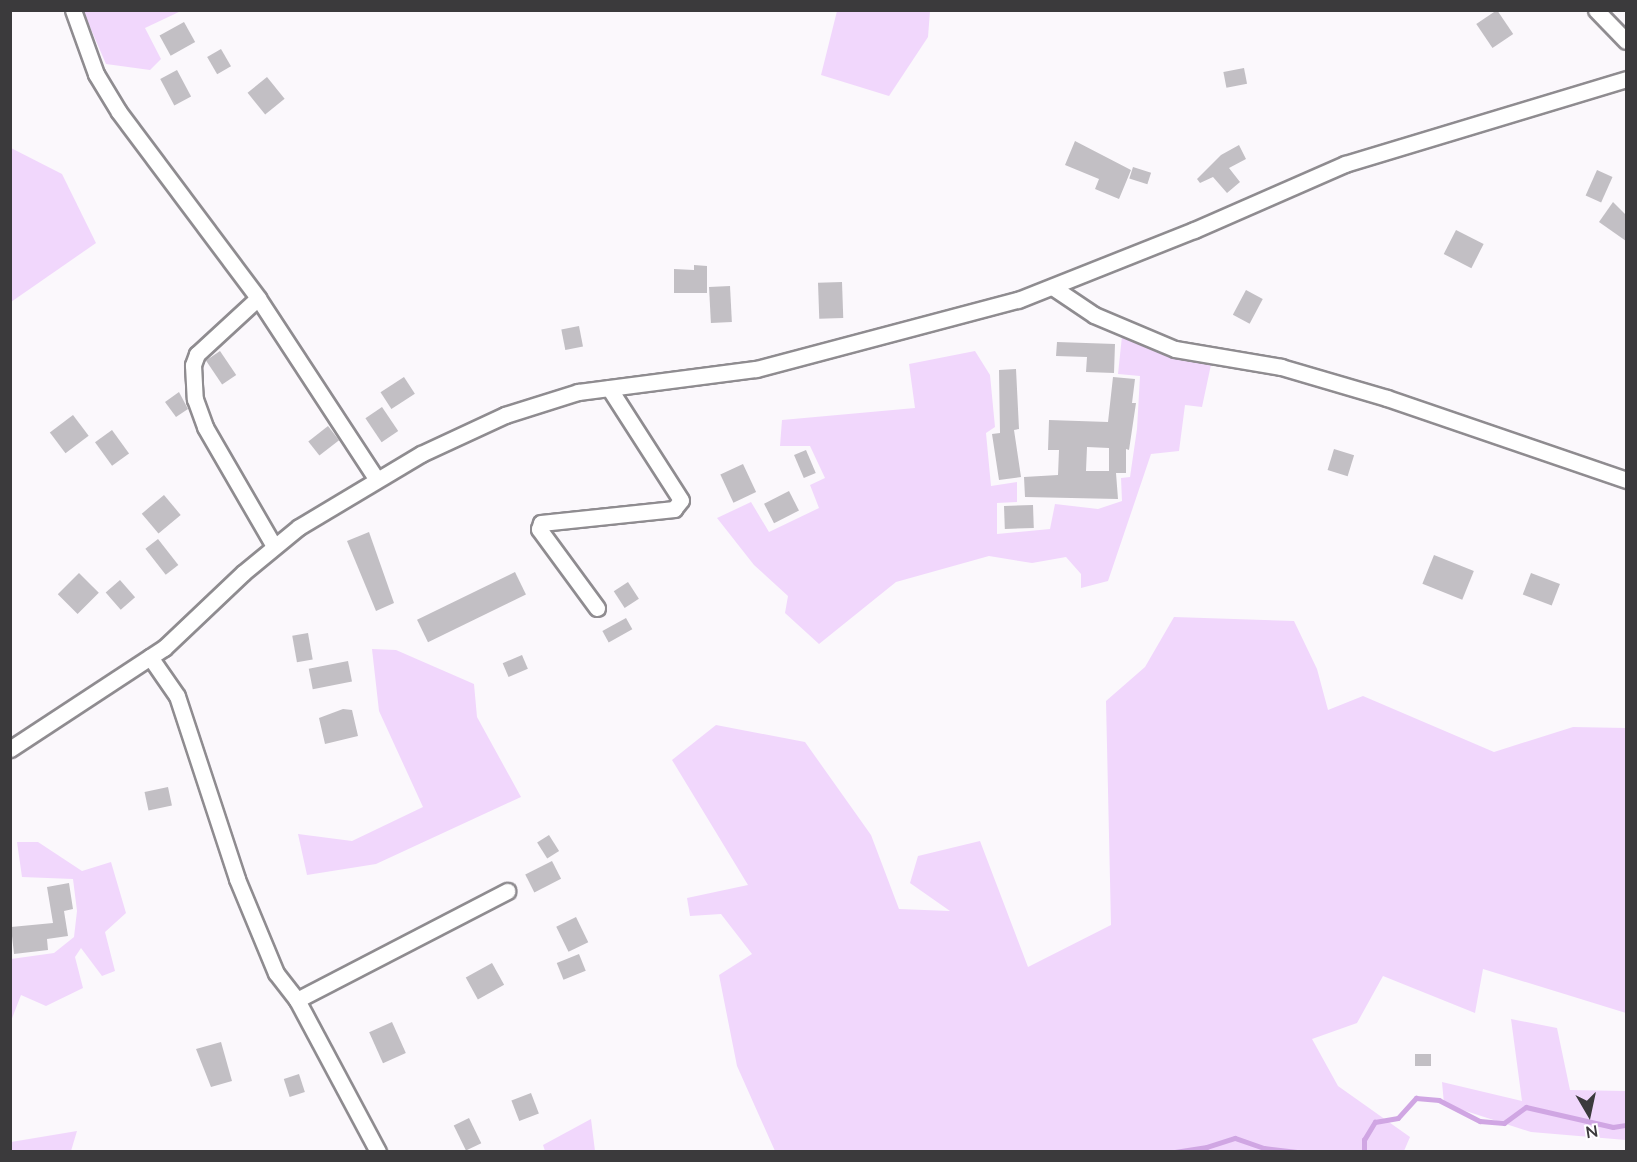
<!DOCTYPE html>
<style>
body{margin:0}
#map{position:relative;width:1637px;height:1162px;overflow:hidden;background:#fbf8fc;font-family:Lato,sans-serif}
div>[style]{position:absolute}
.green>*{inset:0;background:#f1d7fc}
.stream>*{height:4.5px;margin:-2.25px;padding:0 2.25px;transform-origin:2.25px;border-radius:2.25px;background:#d0a6e3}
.building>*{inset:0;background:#c2bfc4;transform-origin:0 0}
.roads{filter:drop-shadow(2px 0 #8f8c90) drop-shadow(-2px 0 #8f8c90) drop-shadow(0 2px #8f8c90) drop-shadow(0 -2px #8f8c90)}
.minor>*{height:15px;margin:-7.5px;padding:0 7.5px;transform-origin:7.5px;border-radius:7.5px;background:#fff}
span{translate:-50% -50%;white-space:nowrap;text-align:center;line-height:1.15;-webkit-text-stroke:6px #fff;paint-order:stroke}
.frame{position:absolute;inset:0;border:12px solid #3b3a3c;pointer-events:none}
.north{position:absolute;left:1559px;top:1084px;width:60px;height:60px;-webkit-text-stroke:4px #fff;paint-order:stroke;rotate:171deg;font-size:16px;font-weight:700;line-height:24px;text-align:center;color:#3b3a3c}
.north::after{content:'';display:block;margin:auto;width:21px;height:27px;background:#3b3a3c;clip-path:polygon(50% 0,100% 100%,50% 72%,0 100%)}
</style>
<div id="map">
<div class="green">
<div style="clip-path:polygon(83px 11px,181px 11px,145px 28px,161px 59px,150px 70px,106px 64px)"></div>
<div style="clip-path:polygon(837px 11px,930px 11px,928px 37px,889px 96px,821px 75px)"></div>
<div style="clip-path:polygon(11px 148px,62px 174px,96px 243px,11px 302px)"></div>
<div style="clip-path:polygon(1122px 336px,1212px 360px,1202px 407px,1185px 405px,1179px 451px,1151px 454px,1108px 581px,1081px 588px,1081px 574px,1066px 557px,1032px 563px,989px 556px,896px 582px,819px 644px,785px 613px,788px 596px,754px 565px,717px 518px,751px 502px,769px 532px,819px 508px,810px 485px,825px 478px,810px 446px,780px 446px,782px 420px,915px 408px,909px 364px,975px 351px,990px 375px,995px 427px,986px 433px,991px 486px,1017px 482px,1017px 502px,997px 503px,997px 534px,1050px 529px,1055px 504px,1098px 509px,1122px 501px,1121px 478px,1130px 477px,1137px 429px,1140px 376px,1118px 374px)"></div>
<div style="clip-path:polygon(1174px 617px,1294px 621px,1317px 669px,1328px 710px,1363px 696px,1494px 752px,1573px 727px,1626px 728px,1626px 1013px,1483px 969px,1475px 1013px,1383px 976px,1357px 1023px,1312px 1039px,1338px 1086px,1410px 1137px,1404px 1151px,775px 1151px,737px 1066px,719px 975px,752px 954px,721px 914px,690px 916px,687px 898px,748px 885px,672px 760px,716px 725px,805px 742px,871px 835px,899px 909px,950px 911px,910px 883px,918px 856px,980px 841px,1028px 967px,1111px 925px,1106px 701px,1145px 667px)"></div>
<div style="clip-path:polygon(372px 649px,396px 650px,474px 684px,477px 717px,521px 797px,376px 864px,307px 875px,298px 834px,352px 841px,423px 807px,379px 711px)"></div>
<div style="clip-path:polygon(17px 842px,38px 842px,82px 871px,111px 862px,126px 913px,105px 932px,115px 971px,102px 976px,81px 948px,75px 957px,83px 988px,46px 1006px,21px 995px,11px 1021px,11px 959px,54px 953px,74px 937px,77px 911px,73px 879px,22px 877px)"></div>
<div style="clip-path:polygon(1511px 1019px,1557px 1028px,1570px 1090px,1626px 1091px,1626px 1140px,1531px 1132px,1444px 1104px,1442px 1082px,1522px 1101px)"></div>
<div style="clip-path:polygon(591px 1119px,595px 1151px,545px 1151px,543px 1145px)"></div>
<div style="clip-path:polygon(77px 1131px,71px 1151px,11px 1151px,11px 1142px)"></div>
</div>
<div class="stream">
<div style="left:1175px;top:1152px;width:32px;rotate:-9deg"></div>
<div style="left:1207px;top:1147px;width:29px;rotate:-18deg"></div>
<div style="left:1235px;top:1138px;width:31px;rotate:19deg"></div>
<div style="left:1264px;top:1148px;width:35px;rotate:7deg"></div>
<div style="left:1364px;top:1152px;width:12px;rotate:-90deg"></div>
<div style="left:1364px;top:1140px;width:21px;rotate:-59deg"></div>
<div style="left:1375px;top:1122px;width:23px;rotate:-10deg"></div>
<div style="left:1398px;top:1118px;width:27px;rotate:-48deg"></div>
<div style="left:1416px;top:1098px;width:23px;rotate:5deg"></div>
<div style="left:1439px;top:1100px;width:46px;rotate:27.1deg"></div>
<div style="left:1480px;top:1121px;width:24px;rotate:5deg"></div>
<div style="left:1504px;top:1123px;width:27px;rotate:-36deg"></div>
<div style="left:1526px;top:1107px;width:89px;rotate:12.9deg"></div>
<div style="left:1613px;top:1127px;width:13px;rotate:-9deg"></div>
</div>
<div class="building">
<div style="left:1497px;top:10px;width:29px;height:25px;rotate:56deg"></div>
<div style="left:184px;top:22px;width:23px;height:28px;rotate:61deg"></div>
<div style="left:221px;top:49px;width:20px;height:16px;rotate:60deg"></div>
<div style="left:1244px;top:68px;width:16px;height:21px;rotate:79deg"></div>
<div style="left:177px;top:70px;width:30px;height:19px;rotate:62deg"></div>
<div style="left:267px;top:77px;width:28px;height:25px;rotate:51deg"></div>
<div style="clip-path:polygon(1075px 141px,1131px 170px,1119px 199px,1095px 189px,1099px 179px,1065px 165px)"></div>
<div style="clip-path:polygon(1239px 145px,1246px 159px,1229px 168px,1240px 182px,1227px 193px,1213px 177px,1200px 183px,1197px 179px,1221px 155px)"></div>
<div style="left:1133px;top:167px;width:19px;height:12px;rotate:18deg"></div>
<div style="left:1597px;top:170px;width:17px;height:28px;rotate:24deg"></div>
<div style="clip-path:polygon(1613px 202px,1626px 215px,1626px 241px,1599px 222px)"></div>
<div style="left:1456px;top:230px;width:31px;height:27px;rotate:27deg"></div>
<div style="clip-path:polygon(694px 265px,707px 266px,707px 293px,674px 293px,674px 269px,694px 270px)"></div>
<div style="left:842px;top:282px;width:36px;height:24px;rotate:88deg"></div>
<div style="left:730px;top:286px;width:36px;height:21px;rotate:87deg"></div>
<div style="left:1246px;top:290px;width:19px;height:28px;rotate:28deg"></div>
<div style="left:579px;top:326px;width:21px;height:18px;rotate:79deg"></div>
<div style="clip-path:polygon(1057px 342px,1115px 344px,1114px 373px,1086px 372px,1087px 357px,1056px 356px)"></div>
<div style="left:220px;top:351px;width:29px;height:17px;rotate:56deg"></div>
<div style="clip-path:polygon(1016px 369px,1019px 429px,1014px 430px,1021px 477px,999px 480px,992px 434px,1000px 433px,999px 370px)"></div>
<div style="left:404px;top:377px;width:20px;height:28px;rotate:57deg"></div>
<div style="clip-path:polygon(evenodd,1113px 377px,1135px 379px,1132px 403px,1136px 403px,1129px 450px,1126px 449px,1126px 473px,1116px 473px,1118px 499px,1025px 497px,1024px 477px,1058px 475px,1059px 450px,1048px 450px,1049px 420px,1108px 422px,1113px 377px,1087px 447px,1109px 448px,1109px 471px,1086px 471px,1087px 447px)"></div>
<div style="clip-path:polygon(179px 392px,188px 409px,176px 417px,165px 402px)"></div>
<div style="left:382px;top:407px;width:29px;height:20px;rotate:56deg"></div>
<div style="left:73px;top:415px;width:26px;height:29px;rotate:53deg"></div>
<div style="left:328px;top:426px;width:18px;height:25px;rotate:52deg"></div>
<div style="left:112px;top:430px;width:29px;height:21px;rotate:54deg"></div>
<div style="left:1334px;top:449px;width:21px;height:22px;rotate:17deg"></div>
<div style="left:806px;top:450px;width:25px;height:13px;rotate:67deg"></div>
<div style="left:743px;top:464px;width:31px;height:25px;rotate:65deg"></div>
<div style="left:789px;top:491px;width:22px;height:28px;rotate:63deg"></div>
<div style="left:164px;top:495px;width:26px;height:29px;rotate:50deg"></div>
<div style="left:1033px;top:505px;width:23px;height:29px;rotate:88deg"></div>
<div style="clip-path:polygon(369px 532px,394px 603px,376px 611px,347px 541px)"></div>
<div style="left:158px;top:539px;width:33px;height:16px;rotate:52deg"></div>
<div style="left:1434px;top:555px;width:43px;height:31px;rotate:22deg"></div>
<div style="left:515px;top:572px;width:25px;height:109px;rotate:64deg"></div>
<div style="left:79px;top:573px;width:28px;height:30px;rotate:45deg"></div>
<div style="left:1531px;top:573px;width:31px;height:23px;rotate:21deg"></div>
<div style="left:120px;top:580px;width:23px;height:19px;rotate:49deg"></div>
<div style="left:628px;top:582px;width:20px;height:17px;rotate:57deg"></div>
<div style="left:626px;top:618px;width:13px;height:27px;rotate:61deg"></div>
<div style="left:308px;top:633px;width:27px;height:16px;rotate:80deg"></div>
<div style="left:522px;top:655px;width:15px;height:21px;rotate:67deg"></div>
<div style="left:348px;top:661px;width:21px;height:40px;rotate:79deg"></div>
<div style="clip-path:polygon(343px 709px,352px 710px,358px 736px,325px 744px,319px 718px)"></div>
<div style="left:168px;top:787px;width:19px;height:24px;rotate:78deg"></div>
<div style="left:549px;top:835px;width:19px;height:14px;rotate:58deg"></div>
<div style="left:552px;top:861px;width:20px;height:30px;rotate:63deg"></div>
<div style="clip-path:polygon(69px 883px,73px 909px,64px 911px,68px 936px,47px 939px,48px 950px,14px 954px,11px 927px,53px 923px,47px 887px)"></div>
<div style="left:576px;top:917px;width:28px;height:22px;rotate:64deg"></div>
<div style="left:579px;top:954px;width:18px;height:24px;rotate:68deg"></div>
<div style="left:492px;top:963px;width:25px;height:30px;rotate:61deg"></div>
<div style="left:392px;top:1022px;width:34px;height:25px;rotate:66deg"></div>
<div style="clip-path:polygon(221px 1042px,232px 1081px,211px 1087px,196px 1049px)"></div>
<div style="left:1415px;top:1054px;width:16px;height:12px"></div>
<div style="left:299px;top:1074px;width:19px;height:16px;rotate:72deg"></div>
<div style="left:531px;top:1093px;width:22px;height:21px;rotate:69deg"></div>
<div style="left:469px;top:1118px;width:28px;height:17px;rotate:64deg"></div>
</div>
<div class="roads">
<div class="minor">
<div style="left:73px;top:10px;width:68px;rotate:70.2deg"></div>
<div style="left:96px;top:74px;width:44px;rotate:58.8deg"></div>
<div style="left:119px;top:112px;width:232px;rotate:53.2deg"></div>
<div style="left:258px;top:298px;width:217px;rotate:56.8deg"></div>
<div style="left:1596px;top:10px;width:43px;rotate:45.9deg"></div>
<div style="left:1054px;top:288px;width:48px;rotate:34deg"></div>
<div style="left:1094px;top:315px;width:88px;rotate:22.8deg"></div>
<div style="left:1175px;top:349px;width:108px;rotate:9.6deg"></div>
<div style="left:1281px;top:367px;width:110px;rotate:16.3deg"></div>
<div style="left:1387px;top:398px;width:253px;rotate:18.9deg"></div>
<div style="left:258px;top:298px;width:83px;rotate:137.4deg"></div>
<div style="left:197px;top:354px;width:12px;rotate:110deg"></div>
<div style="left:193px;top:365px;width:34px;rotate:87deg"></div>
<div style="left:195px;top:399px;width:30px;rotate:70deg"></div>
<div style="left:205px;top:427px;width:138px;rotate:59.9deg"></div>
<div style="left:597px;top:608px;width:98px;rotate:-126.3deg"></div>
<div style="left:539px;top:529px;width:6px;rotate:-72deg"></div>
<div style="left:541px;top:523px;width:134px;rotate:-6deg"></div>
<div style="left:674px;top:509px;width:11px;rotate:-52deg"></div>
<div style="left:681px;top:500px;width:133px;rotate:-122.7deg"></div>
<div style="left:150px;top:657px;width:47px;rotate:55.3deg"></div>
<div style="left:177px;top:696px;width:193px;rotate:71.8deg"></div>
<div style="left:237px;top:879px;width:102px;rotate:67.5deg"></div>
<div style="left:276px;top:973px;width:34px;rotate:52deg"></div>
<div style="left:297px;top:1000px;width:172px;rotate:61.9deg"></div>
<div style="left:10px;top:749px;width:184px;rotate:-33.3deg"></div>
<div style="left:164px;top:648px;width:109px;rotate:-43.5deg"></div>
<div style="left:243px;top:573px;width:72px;rotate:-39.4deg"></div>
<div style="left:299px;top:527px;width:142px;rotate:-30.9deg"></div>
<div style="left:421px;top:454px;width:93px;rotate:-24.9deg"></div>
<div style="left:505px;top:415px;width:77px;rotate:-17.5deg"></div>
<div style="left:578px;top:392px;width:179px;rotate:-7.4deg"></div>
<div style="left:756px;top:369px;width:271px;rotate:-14.8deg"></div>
<div style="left:1018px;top:300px;width:189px;rotate:-21.7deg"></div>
<div style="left:1194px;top:230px;width:165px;rotate:-23.6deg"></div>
<div style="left:1345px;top:164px;width:294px;rotate:-16.8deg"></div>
<div style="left:297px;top:1000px;width:237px;rotate:-27.4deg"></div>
</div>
</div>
<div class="frame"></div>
<div class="north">N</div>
</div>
